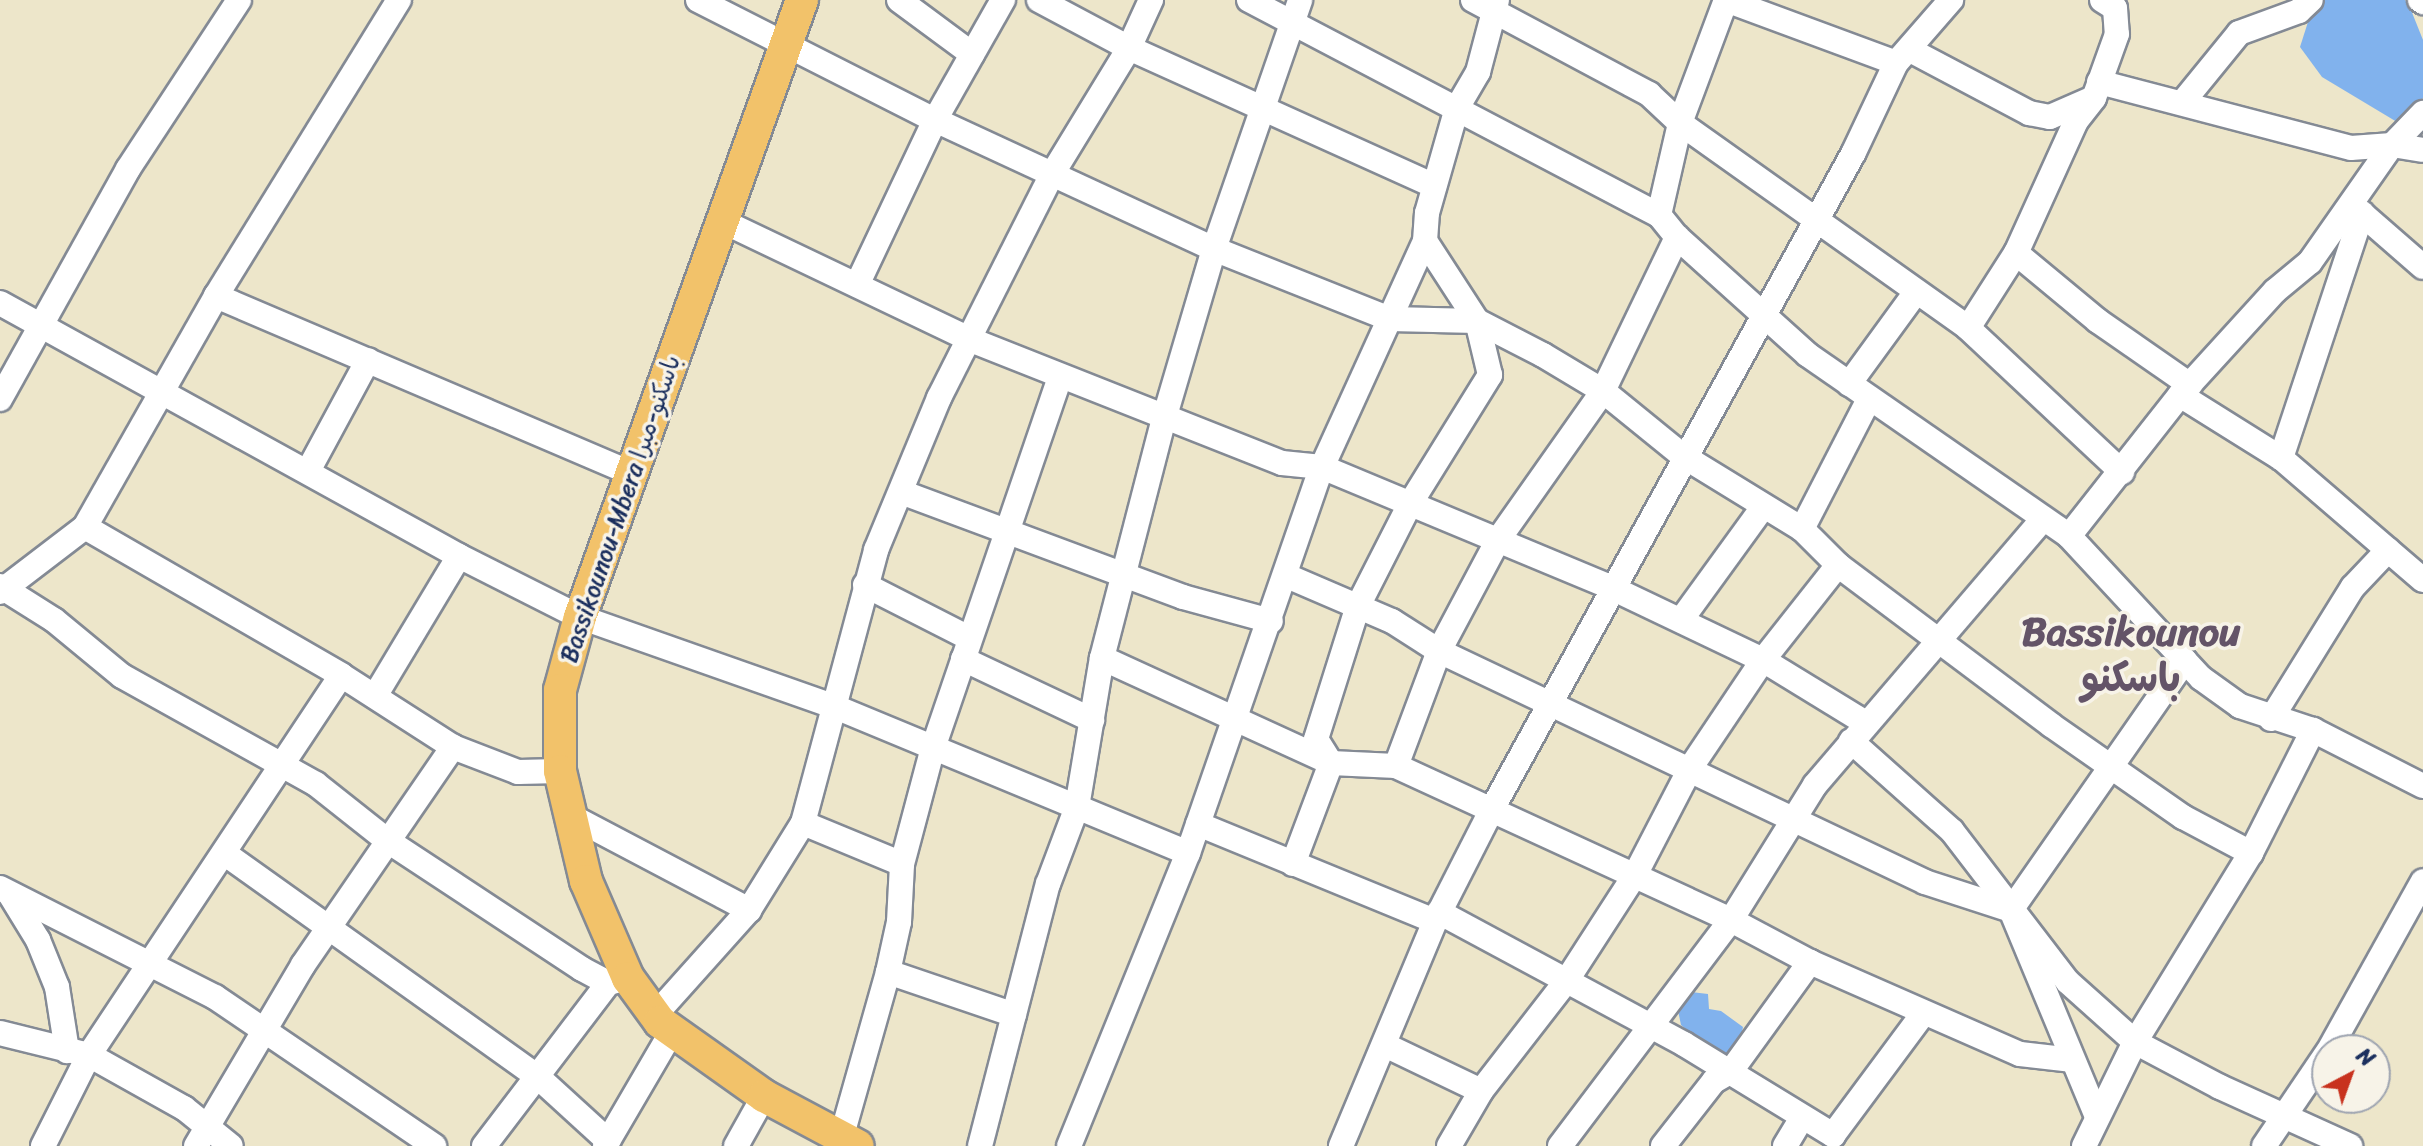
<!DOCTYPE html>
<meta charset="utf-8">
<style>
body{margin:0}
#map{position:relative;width:2423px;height:1146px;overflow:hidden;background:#ede6ca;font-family:Sriracha,"Playpen Sans Arabic",sans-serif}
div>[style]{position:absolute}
.water>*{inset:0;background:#81b2ed}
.roads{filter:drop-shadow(2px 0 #848a94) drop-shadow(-2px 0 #848a94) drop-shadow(0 2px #848a94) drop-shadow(0 -2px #848a94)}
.minor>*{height:24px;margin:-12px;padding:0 12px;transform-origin:12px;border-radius:12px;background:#fff}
.major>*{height:32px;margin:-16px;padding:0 16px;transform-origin:16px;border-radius:16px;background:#f2c26a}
span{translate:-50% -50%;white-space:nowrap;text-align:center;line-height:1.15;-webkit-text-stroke:7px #f7f3e8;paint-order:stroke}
.street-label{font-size:24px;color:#1b2f5e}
.town-label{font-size:40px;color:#645468;font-weight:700}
.north{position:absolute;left:2311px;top:1034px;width:80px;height:80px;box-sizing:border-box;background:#f7f3e8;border:2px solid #9fa5b1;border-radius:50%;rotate:41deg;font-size:22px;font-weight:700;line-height:32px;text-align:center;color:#1b2f5e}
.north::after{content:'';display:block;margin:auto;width:28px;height:36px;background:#c8321e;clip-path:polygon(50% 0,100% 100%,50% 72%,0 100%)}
</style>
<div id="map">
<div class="water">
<div style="clip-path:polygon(2315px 0,2405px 0,2409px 5px,2423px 40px,2423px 98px,2410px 116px,2397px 122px,2322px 77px,2300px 47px)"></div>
<div style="clip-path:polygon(1691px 992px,1708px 994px,1709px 1009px,1721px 1011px,1743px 1027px,1737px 1056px,1725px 1062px,1681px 1025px,1676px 1001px)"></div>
</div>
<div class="roads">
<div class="minor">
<div style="left:698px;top:0;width:266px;rotate:26.9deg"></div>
<div style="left:935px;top:120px;width:307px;rotate:24.8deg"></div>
<div style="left:1214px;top:249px;width:189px;rotate:21.7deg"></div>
<div style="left:1390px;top:319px;width:87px;rotate:1.3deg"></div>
<div style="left:1477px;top:321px;width:74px;rotate:27.3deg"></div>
<div style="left:1543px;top:355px;width:70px;rotate:31deg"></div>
<div style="left:1603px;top:391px;width:103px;rotate:39.1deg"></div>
<div style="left:1683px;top:456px;width:140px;rotate:31.5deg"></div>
<div style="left:1802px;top:529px;width:51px;rotate:45deg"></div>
<div style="left:1838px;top:565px;width:266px;rotate:36.9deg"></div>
<div style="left:2051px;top:725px;width:161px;rotate:34.9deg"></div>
<div style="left:2183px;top:817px;width:77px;rotate:27.9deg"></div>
<div style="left:899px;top:0;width:91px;rotate:36.5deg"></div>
<div style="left:1039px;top:0;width:102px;rotate:28.1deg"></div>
<div style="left:1129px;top:48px;width:335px;rotate:24.3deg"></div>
<div style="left:1249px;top:0;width:463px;rotate:27.7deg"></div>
<div style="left:1659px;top:215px;width:28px;rotate:51deg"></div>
<div style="left:1677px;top:237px;width:176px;rotate:42deg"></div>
<div style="left:1808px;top:355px;width:318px;rotate:34.7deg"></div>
<div style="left:2069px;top:536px;width:194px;rotate:47.1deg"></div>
<div style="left:2201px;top:678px;width:48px;rotate:35.7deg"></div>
<div style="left:2240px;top:706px;width:77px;rotate:18.2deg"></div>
<div style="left:2313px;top:730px;width:123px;rotate:27deg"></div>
<div style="left:1473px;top:0;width:200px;rotate:28.1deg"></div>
<div style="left:1649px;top:94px;width:42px;rotate:43.1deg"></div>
<div style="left:1680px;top:123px;width:354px;rotate:35.4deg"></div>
<div style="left:1968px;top:328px;width:211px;rotate:43.1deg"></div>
<div style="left:1726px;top:0;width:181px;rotate:20.3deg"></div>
<div style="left:2102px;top:0;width:15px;rotate:32deg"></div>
<div style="left:2115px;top:8px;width:26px;rotate:86deg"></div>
<div style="left:2117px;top:34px;width:68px;rotate:109.8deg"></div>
<div style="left:2094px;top:98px;width:29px;rotate:128deg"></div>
<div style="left:2076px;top:121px;width:145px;rotate:114.4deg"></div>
<div style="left:2016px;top:253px;width:107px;rotate:39.7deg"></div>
<div style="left:2098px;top:321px;width:112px;rotate:34.8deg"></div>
<div style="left:2420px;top:0;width:4px;rotate:34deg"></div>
<div style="left:1910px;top:50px;width:135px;rotate:27.9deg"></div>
<div style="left:2029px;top:113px;width:21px;rotate:11deg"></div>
<div style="left:2050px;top:117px;width:45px;rotate:-23.7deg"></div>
<div style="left:2099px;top:82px;width:260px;rotate:14.7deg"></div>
<div style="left:2351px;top:148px;width:41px;rotate:-4.2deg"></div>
<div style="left:2392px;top:145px;width:31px;rotate:9deg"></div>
<div style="left:2182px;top:103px;width:90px;rotate:-50.8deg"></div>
<div style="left:2239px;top:33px;width:64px;rotate:-20.1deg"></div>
<div style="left:2299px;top:11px;width:16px;rotate:-43deg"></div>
<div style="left:2352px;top:205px;width:94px;rotate:41.1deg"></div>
<div style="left:1659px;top:215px;width:94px;rotate:-77.1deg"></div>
<div style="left:1680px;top:123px;width:131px;rotate:-69.5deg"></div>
<div style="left:722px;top:221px;width:276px;rotate:25.5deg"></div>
<div style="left:971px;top:340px;width:334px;rotate:21.6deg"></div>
<div style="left:1282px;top:463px;width:40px;rotate:5.7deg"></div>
<div style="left:1322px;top:467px;width:314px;rotate:22.6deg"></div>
<div style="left:1612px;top:588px;width:167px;rotate:25.5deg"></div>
<div style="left:1763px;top:660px;width:121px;rotate:31.5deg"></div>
<div style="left:857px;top:285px;width:183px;rotate:-64.7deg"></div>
<div style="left:935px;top:120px;width:138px;rotate:-60.5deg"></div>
<div style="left:216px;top:296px;width:451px;rotate:23.1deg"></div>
<div style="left:0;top:303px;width:524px;rotate:28.86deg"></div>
<div style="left:459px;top:556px;width:136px;rotate:26.8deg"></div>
<div style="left:580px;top:617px;width:268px;rotate:19.4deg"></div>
<div style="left:833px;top:706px;width:384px;rotate:22.5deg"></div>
<div style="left:1968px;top:328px;width:89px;rotate:-57.4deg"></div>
<div style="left:1849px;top:384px;width:114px;rotate:-53.9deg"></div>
<div style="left:2180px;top:395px;width:119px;rotate:32deg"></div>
<div style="left:2281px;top:458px;width:187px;rotate:40.7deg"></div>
<div style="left:0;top:399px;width:263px;rotate:-60.9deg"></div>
<div style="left:128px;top:169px;width:202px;rotate:-56.7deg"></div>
<div style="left:2281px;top:458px;width:258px;rotate:-71.7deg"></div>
<div style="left:308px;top:471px;width:126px;rotate:-61.6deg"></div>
<div style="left:901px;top:492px;width:301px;rotate:20.4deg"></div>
<div style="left:1183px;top:597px;width:91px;rotate:15.3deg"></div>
<div style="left:85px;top:527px;width:296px;rotate:30deg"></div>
<div style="left:341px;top:675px;width:133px;rotate:32.7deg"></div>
<div style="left:453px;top:747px;width:70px;rotate:21deg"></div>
<div style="left:518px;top:772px;width:42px;rotate:-1.4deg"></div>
<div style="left:1802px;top:529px;width:146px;rotate:-62.7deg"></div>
<div style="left:2069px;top:536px;width:179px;rotate:-51.8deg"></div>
<div style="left:2180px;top:395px;width:141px;rotate:-47.6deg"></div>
<div style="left:2275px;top:291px;width:45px;rotate:-39.6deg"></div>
<div style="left:2310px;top:262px;width:143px;rotate:-55deg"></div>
<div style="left:2392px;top:145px;width:45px;rotate:-45.9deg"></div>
<div style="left:1287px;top:576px;width:114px;rotate:23.2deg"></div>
<div style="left:1392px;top:621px;width:56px;rotate:32.6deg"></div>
<div style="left:1439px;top:651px;width:538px;rotate:25.42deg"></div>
<div style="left:1925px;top:882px;width:90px;rotate:18deg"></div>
<div style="left:2011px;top:910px;width:224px;rotate:67.4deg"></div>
<div style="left:865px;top:585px;width:117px;rotate:27deg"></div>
<div style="left:0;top:586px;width:64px;rotate:32.2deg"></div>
<div style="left:54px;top:620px;width:88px;rotate:39.5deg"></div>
<div style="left:122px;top:676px;width:222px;rotate:29.1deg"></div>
<div style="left:316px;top:784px;width:92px;rotate:38.4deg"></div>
<div style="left:388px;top:841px;width:232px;rotate:33.4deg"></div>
<div style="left:582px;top:969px;width:30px;rotate:28deg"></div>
<div style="left:608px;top:983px;width:21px;rotate:-14deg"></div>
<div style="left:0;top:592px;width:107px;rotate:-37.4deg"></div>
<div style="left:85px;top:527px;width:266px;rotate:-60.4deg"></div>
<div style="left:216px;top:296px;width:348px;rotate:-58.3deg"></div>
<div style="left:1681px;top:620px;width:140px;rotate:-54deg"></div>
<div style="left:1102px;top:658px;width:252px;rotate:24.6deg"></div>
<div style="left:1331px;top:763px;width:65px;rotate:2.6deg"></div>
<div style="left:1396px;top:766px;width:369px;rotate:24.7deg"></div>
<div style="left:1731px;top:920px;width:89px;rotate:28deg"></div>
<div style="left:1810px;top:962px;width:229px;rotate:23.7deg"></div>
<div style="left:2020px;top:1054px;width:53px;rotate:6.5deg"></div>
<div style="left:963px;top:659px;width:143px;rotate:25.3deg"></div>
<div style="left:375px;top:696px;width:163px;rotate:-59deg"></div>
<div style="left:2271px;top:719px;width:155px;rotate:-58.2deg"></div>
<div style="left:2353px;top:587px;width:51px;rotate:-46.6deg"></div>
<div style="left:1851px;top:741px;width:135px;rotate:41.7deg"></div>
<div style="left:1952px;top:831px;width:190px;rotate:52.5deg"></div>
<div style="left:2068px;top:982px;width:90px;rotate:41.8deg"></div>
<div style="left:2135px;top:1042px;width:96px;rotate:27.9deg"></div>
<div style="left:2220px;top:1087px;width:143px;rotate:24.4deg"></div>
<div style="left:1396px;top:766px;width:123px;rotate:-69.5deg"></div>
<div style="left:1439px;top:651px;width:126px;rotate:-62deg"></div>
<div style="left:1498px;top:540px;width:182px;rotate:-54.8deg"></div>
<div style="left:1603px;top:391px;width:171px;rotate:-64.3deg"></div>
<div style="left:569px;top:815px;width:204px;rotate:27.8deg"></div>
<div style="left:803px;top:823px;width:107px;rotate:22.5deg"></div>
<div style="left:1198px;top:824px;width:256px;rotate:22.3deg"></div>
<div style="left:224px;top:853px;width:386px;rotate:35.5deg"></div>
<div style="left:538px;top:1077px;width:95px;rotate:42.4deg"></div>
<div style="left:1293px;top:864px;width:108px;rotate:-69.4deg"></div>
<div style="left:1331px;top:763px;width:28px;rotate:-122deg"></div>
<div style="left:1316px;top:739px;width:139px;rotate:-72.5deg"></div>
<div style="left:1358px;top:606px;width:114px;rotate:-63deg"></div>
<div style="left:1410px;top:504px;width:152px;rotate:-58.2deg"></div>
<div style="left:1490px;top:375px;width:56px;rotate:-103.5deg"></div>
<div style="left:1477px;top:321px;width:95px;rotate:-123deg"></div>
<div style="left:1425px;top:241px;width:28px;rotate:-86deg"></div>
<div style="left:1427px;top:213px;width:109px;rotate:-74.1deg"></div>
<div style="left:1457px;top:108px;width:42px;rotate:-59.7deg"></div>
<div style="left:1478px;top:72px;width:74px;rotate:-75.2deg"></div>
<div style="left:0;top:888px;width:241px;rotate:26.9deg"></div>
<div style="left:215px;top:997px;width:265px;rotate:34.2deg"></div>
<div style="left:11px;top:896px;width:52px;rotate:58.5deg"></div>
<div style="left:38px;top:940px;width:51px;rotate:68deg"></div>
<div style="left:57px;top:987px;width:65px;rotate:81.1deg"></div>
<div style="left:2011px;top:910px;width:304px;rotate:-55.1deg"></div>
<div style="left:1439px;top:912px;width:278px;rotate:28.3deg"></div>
<div style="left:1684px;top:1044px;width:175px;rotate:31.4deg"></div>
<div style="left:1833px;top:1135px;width:151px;rotate:-53.4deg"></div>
<div style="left:888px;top:972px;width:133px;rotate:18.8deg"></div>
<div style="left:655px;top:1015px;width:141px;rotate:-48.2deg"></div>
<div style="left:749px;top:910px;width:102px;rotate:-58.2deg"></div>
<div style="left:803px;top:823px;width:283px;rotate:-75deg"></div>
<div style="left:876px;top:550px;width:165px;rotate:-67.5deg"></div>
<div style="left:939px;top:398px;width:249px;rotate:-63.2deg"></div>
<div style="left:1051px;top:176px;width:150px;rotate:-58.6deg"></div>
<div style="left:1129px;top:48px;width:53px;rotate:-65.4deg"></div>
<div style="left:0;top:1033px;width:92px;rotate:13.9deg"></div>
<div style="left:89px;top:1055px;width:109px;rotate:29.2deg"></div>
<div style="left:184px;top:1108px;width:60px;rotate:39deg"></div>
<div style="left:1387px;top:1046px;width:104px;rotate:25.6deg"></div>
<div style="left:2329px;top:1050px;width:193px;rotate:-60.9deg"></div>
<div style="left:842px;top:1135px;width:169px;rotate:-74.2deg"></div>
<div style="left:888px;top:972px;width:51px;rotate:-77.6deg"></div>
<div style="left:899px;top:922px;width:58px;rotate:-87deg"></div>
<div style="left:902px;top:864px;width:117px;rotate:-75.1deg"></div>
<div style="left:932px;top:751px;width:395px;rotate:-71.1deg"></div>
<div style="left:43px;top:1146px;width:102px;rotate:-63.2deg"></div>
<div style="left:89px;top:1055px;width:456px;rotate:-56.4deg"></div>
<div style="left:196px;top:1146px;width:210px;rotate:-59.4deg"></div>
<div style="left:303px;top:965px;width:265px;rotate:-55.5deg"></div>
<div style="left:484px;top:1146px;width:205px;rotate:-52.7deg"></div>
<div style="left:605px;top:1146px;width:131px;rotate:-59.7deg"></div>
<div style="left:736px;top:1146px;width:57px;rotate:-60.8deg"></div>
<div style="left:980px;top:1146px;width:271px;rotate:-75.5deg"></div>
<div style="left:1048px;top:884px;width:82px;rotate:-69.4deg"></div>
<div style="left:1077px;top:807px;width:151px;rotate:-80.5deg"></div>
<div style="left:1102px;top:658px;width:247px;rotate:-75.5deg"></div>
<div style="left:1164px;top:419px;width:177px;rotate:-73.6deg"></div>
<div style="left:1214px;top:249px;width:263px;rotate:-70.9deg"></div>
<div style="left:1069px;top:1146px;width:316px;rotate:-67.9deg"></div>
<div style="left:1188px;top:853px;width:409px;rotate:-70.9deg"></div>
<div style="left:1322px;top:467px;width:248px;rotate:-65.5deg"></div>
<div style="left:1341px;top:1146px;width:244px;rotate:-67.3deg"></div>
<div style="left:1435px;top:921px;width:123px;rotate:-63deg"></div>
<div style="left:1491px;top:811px;width:750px;rotate:-61.15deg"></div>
<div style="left:1853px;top:154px;width:101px;rotate:-64.7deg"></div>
<div style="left:1896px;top:63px;width:84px;rotate:-48.9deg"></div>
<div style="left:1449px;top:1146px;width:64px;rotate:-59.8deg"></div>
<div style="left:1481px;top:1091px;width:140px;rotate:-52.2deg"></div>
<div style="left:1567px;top:980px;width:125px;rotate:-57.1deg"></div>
<div style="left:1635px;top:875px;width:122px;rotate:-62.6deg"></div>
<div style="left:1691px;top:767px;width:129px;rotate:-56.1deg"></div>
<div style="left:1763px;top:660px;width:121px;rotate:-51.7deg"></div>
<div style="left:1560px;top:1146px;width:283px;rotate:-52.9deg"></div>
<div style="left:1731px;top:920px;width:159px;rotate:-58.1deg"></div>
<div style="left:1815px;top:785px;width:350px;rotate:-49.4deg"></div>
<div style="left:1663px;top:1146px;width:83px;rotate:-51.9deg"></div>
<div style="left:1714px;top:1081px;width:20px;rotate:-30deg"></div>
<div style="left:1731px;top:1071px;width:135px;rotate:-54.1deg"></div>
<div style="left:1785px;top:1146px;width:31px;rotate:-59deg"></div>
<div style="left:2084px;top:1146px;width:116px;rotate:-63.9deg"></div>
<div style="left:2135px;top:1042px;width:222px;rotate:-58.5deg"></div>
<div style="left:2251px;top:853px;width:138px;rotate:-63.2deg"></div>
<div style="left:2264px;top:1146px;width:112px;rotate:-55.9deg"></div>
</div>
<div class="major">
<div style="left:802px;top:0;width:656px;rotate:109.79deg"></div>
<div style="left:580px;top:617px;width:76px;rotate:105.3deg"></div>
<div style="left:560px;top:690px;width:81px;rotate:90deg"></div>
<div style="left:560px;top:771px;width:113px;rotate:76.7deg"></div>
<div style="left:586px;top:881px;width:106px;rotate:66.6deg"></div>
<div style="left:628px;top:978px;width:54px;rotate:54deg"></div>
<div style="left:660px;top:1022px;width:128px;rotate:35.4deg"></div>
<div style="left:764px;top:1096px;width:106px;rotate:28deg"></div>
</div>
</div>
<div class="street-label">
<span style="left:621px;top:509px;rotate:-71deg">Bassikounou-Mbera باسكنو-مبرا</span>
</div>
<div class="town-label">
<span style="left:2131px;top:655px">Bassikounou<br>باسكنو</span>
</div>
<div class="north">N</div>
</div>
